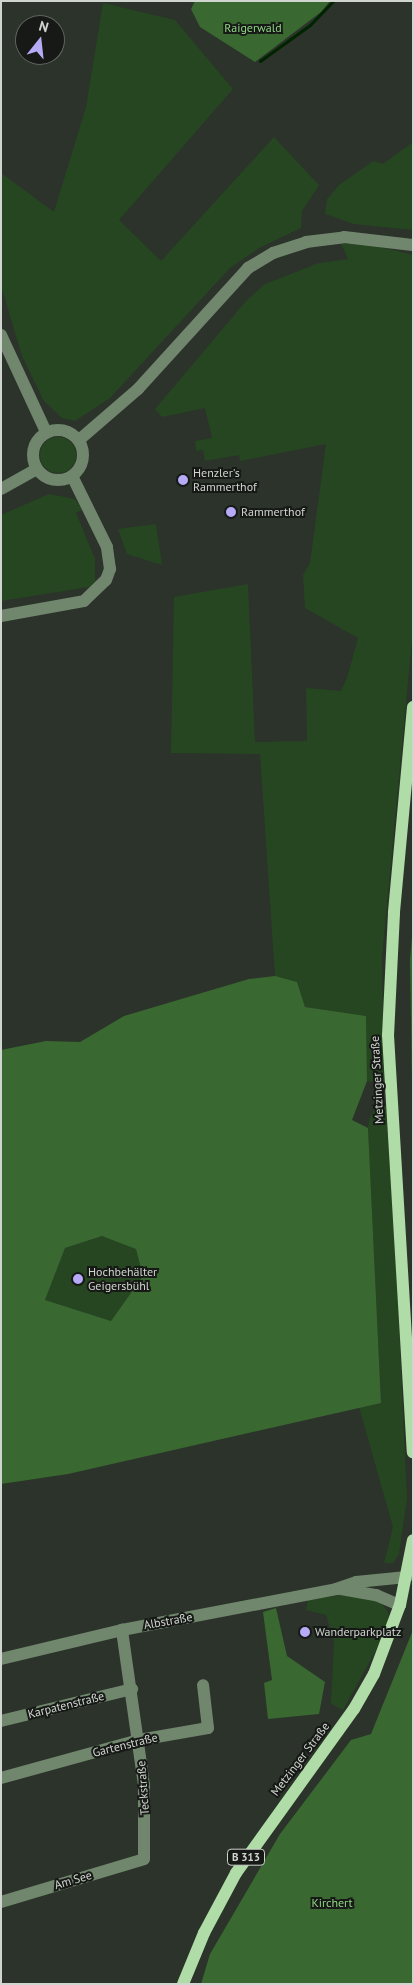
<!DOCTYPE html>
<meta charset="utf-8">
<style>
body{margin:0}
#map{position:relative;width:414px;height:1985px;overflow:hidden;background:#2b332a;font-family:"PT Sans",sans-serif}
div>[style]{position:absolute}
.green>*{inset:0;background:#264621}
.round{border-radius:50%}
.forest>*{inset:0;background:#396931}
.stream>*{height:3px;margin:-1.5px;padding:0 1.5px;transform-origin:1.5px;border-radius:1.5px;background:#002400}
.minor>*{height:12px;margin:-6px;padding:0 6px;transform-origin:6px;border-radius:6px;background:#70866d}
.minor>.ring{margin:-6px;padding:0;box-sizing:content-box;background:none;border:12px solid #70866d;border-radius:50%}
.major>*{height:12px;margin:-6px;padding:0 6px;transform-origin:6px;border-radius:6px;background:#afdca7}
.dots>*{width:14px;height:14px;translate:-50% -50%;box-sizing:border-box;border:2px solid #161916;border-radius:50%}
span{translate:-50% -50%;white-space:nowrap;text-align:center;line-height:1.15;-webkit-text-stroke:4px #161916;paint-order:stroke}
.shield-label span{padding:1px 4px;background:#161916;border:1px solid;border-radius:4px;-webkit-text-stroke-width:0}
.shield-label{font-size:11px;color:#d0d5cf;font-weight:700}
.park-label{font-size:12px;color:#90d685}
.poi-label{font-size:12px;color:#d0d5cf}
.left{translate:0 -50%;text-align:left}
.street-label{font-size:12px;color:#d0d5cf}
.frame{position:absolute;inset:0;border:2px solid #d0d5cf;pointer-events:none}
.north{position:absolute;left:15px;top:15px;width:50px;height:50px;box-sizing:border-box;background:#161916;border:1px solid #606460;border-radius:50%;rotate:16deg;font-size:14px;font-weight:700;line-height:20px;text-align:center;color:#d0d5cf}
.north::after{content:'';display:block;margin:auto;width:18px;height:22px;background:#b7abf7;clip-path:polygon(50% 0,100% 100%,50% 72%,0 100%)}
</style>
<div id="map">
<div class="green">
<div style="clip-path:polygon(103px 3px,175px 20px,233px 89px,119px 220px,161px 261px,274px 137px,319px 185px,302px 211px,301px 228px,259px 248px,230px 268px,110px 398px,75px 421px,62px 418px,44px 401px,22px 356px,11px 319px,2px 289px,1px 173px,54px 212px,86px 107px)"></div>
<div style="clip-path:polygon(413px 142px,413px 230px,354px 224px,325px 214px,327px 199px,339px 185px,373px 161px,383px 164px)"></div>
<div style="clip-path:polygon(341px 244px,368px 244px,413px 255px,413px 629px,382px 957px,384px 1083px,367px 1081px,366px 1016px,305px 1007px,297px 982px,275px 976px,260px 754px,171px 753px,174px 597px,248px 584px,255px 742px,307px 741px,306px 688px,341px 691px,347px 678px,358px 638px,305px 608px,303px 575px,310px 563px,326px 444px,240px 461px,239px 455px,205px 461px,203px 450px,196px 451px,195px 441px,212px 438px,205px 408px,162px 417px,155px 409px,247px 300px,265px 284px,319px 263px,348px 259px)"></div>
<div class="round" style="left:40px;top:437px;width:36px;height:36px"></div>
<div style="clip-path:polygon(49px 494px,75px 499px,82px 510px,76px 513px,95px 559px,95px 581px,89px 587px,1px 601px,1px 515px)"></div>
<div style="clip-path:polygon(156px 524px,162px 565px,127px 554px,118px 529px)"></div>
<div style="clip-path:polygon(382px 1105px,386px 1106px,397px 1282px,407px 1499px,399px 1554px,393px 1563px,384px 1563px,393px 1527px,359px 1407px,381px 1403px,368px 1128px,370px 1116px,376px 1106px)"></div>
<div style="clip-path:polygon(102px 1236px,136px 1248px,143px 1276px,111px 1321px,45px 1300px,65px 1248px)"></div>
<div style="clip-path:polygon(340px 1595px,379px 1600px,388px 1612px,388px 1623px,380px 1643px,343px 1710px,331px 1704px,334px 1641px,326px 1615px,306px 1610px,308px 1600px)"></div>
</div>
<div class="forest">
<div style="clip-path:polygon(195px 1px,330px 1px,321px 12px,255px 62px,200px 27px,191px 9px)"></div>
<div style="clip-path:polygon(413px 925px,413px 1145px,410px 960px)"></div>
<div style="clip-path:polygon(evenodd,275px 976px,297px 982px,305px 1007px,366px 1016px,367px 1081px,352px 1120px,368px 1128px,381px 1403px,68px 1474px,1px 1484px,1px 1050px,46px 1041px,80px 1042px,124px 1016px,249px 979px,275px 976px,102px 1236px,136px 1249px,143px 1276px,111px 1321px,45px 1300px,65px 1248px,102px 1236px)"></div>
<div style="clip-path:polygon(276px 1608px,287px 1656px,325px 1682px,319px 1714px,268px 1719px,264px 1683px,272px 1680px,263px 1612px)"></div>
<div style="clip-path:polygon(413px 1630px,413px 1984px,201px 1984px,210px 1954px,280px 1834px,351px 1740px,371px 1734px)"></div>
</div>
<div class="stream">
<div style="left:260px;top:61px;width:62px;rotate:-35.8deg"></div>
<div style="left:310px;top:25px;width:33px;rotate:-46deg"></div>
</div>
<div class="minor">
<div style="left:1px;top:335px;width:107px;rotate:65.1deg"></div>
<div class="ring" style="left:33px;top:430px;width:38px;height:38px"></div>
<div style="left:79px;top:440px;width:78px;rotate:-40.8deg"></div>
<div style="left:138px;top:389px;width:164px;rotate:-47.7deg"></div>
<div style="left:248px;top:268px;width:29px;rotate:-31deg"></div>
<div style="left:273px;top:253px;width:35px;rotate:-18deg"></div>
<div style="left:306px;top:242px;width:38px;rotate:-7deg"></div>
<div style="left:344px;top:237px;width:69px;rotate:6.6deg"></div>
<div style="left:1px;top:489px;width:41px;rotate:-29.1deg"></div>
<div style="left:1px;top:616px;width:84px;rotate:-10.2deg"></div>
<div style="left:84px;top:601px;width:30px;rotate:-44deg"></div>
<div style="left:106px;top:580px;width:12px;rotate:-70deg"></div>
<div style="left:110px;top:569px;width:22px;rotate:-98deg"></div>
<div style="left:107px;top:547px;width:79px;rotate:-116.2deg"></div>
<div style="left:341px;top:1589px;width:36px;rotate:10deg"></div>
<div style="left:376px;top:1595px;width:26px;rotate:23deg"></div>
<div style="left:1px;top:1659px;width:124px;rotate:-13.5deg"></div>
<div style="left:122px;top:1630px;width:218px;rotate:-10.8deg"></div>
<div style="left:336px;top:1589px;width:21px;rotate:-19deg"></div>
<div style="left:356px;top:1582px;width:51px;rotate:-5.6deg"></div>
<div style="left:1px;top:1721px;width:135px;rotate:-13.7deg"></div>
<div style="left:1px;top:1778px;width:143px;rotate:-15.4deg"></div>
<div style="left:139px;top:1740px;width:70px;rotate:-9.9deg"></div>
<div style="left:208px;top:1728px;width:43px;rotate:-96.6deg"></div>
<div style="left:1px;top:1902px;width:149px;rotate:-16.7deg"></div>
<div style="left:144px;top:1859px;width:74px;rotate:-90deg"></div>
<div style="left:144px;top:1785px;width:157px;rotate:-98.1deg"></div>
</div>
<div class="major">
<div style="left:413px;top:707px;width:207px;rotate:95.3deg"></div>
<div style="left:394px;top:913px;width:122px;rotate:92.8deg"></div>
<div style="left:388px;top:1035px;width:418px;rotate:86.6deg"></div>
<div style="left:183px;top:1984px;width:55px;rotate:-67.6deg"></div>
<div style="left:204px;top:1933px;width:68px;rotate:-61.9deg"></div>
<div style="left:236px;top:1873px;width:202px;rotate:-54.3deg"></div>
<div style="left:354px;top:1709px;width:40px;rotate:-60.3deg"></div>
<div style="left:374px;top:1674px;width:74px;rotate:-69.4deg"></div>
<div style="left:400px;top:1605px;width:66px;rotate:-78.7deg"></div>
</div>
<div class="dots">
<div style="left:183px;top:480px;background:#b7abf7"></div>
<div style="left:231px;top:512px;background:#b7abf7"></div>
<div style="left:78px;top:1279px;background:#b7abf7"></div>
<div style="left:305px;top:1632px;background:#b7abf7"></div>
</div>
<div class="shield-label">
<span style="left:246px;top:1857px">B 313</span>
</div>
<div class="park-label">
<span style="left:253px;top:28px">Raigerwald</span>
<span style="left:332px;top:1903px">Kirchert</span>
</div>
<div class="poi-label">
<span class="left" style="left:193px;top:480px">Henzler's<br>Rammerthof</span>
<span class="left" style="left:241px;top:512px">Rammerthof</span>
<span class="left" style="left:88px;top:1279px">Hochbehälter<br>Geigersbühl</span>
<span class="left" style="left:315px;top:1632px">Wanderparkplatz</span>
</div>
<div class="street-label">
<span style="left:377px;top:1080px;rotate:-93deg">Metzinger Straße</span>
<span style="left:168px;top:1621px;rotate:-10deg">Albstraße</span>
<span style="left:66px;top:1705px;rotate:-14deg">Karpatenstraße</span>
<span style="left:125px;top:1745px;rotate:-14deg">Gartenstraße</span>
<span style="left:300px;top:1759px;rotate:-53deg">Metzinger Straße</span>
<span style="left:143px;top:1788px;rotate:-94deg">Teckstraße</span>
<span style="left:73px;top:1880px;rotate:-16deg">Am See</span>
</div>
<div class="frame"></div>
<div class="north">N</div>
</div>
